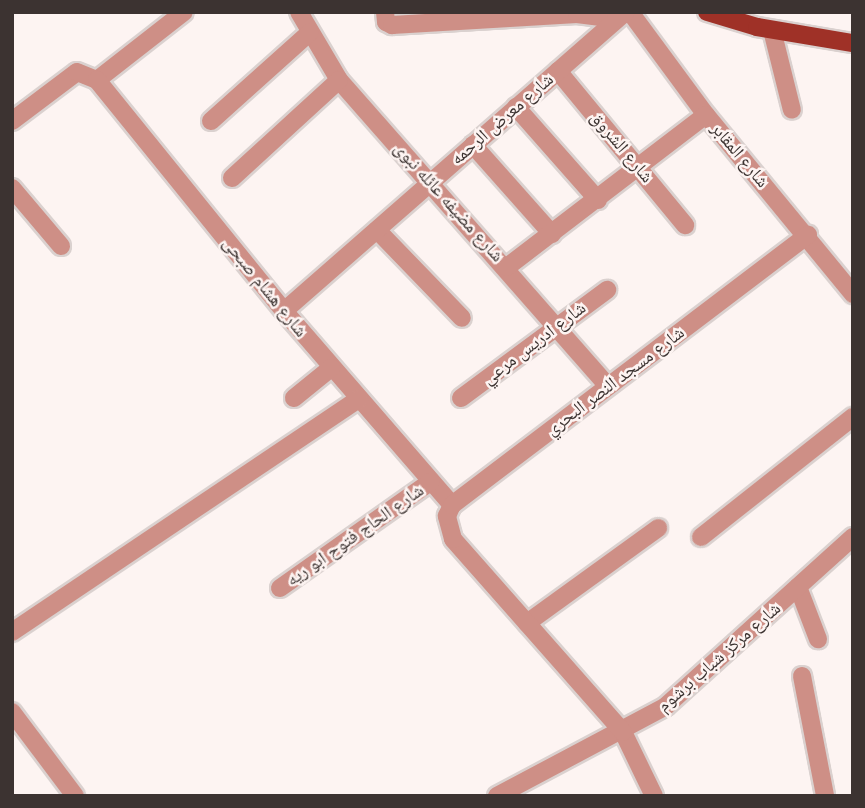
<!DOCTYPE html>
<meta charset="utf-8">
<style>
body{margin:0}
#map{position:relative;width:865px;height:808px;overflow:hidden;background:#fdf4f2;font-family:Quicksand,"Noto Naskh Arabic",sans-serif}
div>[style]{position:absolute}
.roads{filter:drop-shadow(2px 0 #dad1cf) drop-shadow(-2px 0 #dad1cf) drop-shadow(0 2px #dad1cf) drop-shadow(0 -2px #dad1cf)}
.minor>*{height:18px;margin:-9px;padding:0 9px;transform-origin:9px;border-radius:9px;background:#ce8f86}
.major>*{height:18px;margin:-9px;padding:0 9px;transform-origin:9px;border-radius:9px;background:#9f3127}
span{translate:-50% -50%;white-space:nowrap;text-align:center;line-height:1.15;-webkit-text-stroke:5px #fdf4f2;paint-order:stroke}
.street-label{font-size:18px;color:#3c3331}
.frame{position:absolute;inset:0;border:14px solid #3c3331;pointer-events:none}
</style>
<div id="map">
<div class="roads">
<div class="minor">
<div style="left:299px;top:12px;width:79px;rotate:59.5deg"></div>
<div style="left:339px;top:80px;width:407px;rotate:48.7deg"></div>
<div style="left:385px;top:12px;width:10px;rotate:84deg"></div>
<div style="left:386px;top:22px;width:7px;rotate:27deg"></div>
<div style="left:392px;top:25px;width:185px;rotate:-3.4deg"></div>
<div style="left:577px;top:14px;width:40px;rotate:7.1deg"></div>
<div style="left:630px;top:12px;width:128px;rotate:53.6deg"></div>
<div style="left:706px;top:115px;width:232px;rotate:50.6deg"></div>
<div style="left:772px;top:30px;width:82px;rotate:76deg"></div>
<div style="left:558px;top:71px;width:200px;rotate:50.5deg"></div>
<div style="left:97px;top:80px;width:110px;rotate:-38deg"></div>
<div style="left:516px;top:107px;width:124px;rotate:48.6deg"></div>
<div style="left:12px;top:121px;width:81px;rotate:-37deg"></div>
<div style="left:77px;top:72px;width:22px;rotate:22deg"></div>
<div style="left:97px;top:80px;width:297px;rotate:51deg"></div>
<div style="left:284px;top:311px;width:257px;rotate:49.1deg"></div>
<div style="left:211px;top:121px;width:132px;rotate:-41.9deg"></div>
<div style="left:473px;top:145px;width:119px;rotate:48.4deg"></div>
<div style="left:232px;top:178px;width:145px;rotate:-42.5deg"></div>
<div style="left:12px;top:188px;width:76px;rotate:49.8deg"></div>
<div style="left:377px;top:230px;width:122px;rotate:46deg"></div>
<div style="left:507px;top:267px;width:250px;rotate:-37.4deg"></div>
<div style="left:284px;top:311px;width:454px;rotate:-41.2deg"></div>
<div style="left:294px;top:398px;width:48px;rotate:-39deg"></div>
<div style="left:461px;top:398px;width:182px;rotate:-36.5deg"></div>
<div style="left:701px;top:537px;width:194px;rotate:-38.3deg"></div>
<div style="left:798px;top:587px;width:56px;rotate:69deg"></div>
<div style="left:280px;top:588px;width:184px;rotate:-35.2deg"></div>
<div style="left:527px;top:623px;width:162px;rotate:-35.9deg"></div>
<div style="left:12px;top:632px;width:418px;rotate:-33.9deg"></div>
<div style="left:802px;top:676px;width:122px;rotate:79.1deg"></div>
<div style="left:12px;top:712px;width:105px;rotate:53.1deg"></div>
<div style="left:497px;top:796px;width:191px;rotate:-28deg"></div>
<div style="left:666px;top:706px;width:252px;rotate:-42.1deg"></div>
<div style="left:654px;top:796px;width:71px;rotate:-115.8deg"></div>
<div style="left:623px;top:732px;width:257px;rotate:-131.4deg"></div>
<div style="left:453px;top:539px;width:24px;rotate:-105deg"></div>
<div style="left:447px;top:516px;width:12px;rotate:-66deg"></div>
<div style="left:452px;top:505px;width:447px;rotate:-37.2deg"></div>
</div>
<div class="major">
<div style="left:707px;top:12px;width:52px;rotate:16.7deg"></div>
<div style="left:757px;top:27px;width:97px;rotate:9.5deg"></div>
</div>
</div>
<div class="street-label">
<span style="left:502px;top:119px;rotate:-41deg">شارع معرض الرحمه</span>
<span style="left:622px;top:147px;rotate:50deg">شارع الشروق</span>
<span style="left:740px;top:155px;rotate:50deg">شارع المقابر</span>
<span style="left:449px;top:202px;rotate:48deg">شارع مضيفه عائله نبوى</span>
<span style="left:265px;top:287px;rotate:51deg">شارع هشام صبحى</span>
<span style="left:534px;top:343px;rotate:-37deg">شارع ادريس مرعي</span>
<span style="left:615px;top:381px;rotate:-37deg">شارع مسجد النصر البحري</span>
<span style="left:355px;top:535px;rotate:-35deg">شارع الحاج فتوح ابو ريه</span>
<span style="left:719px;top:657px;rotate:-41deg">شارع مركز شباب برشوم</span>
</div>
<div class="frame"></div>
</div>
